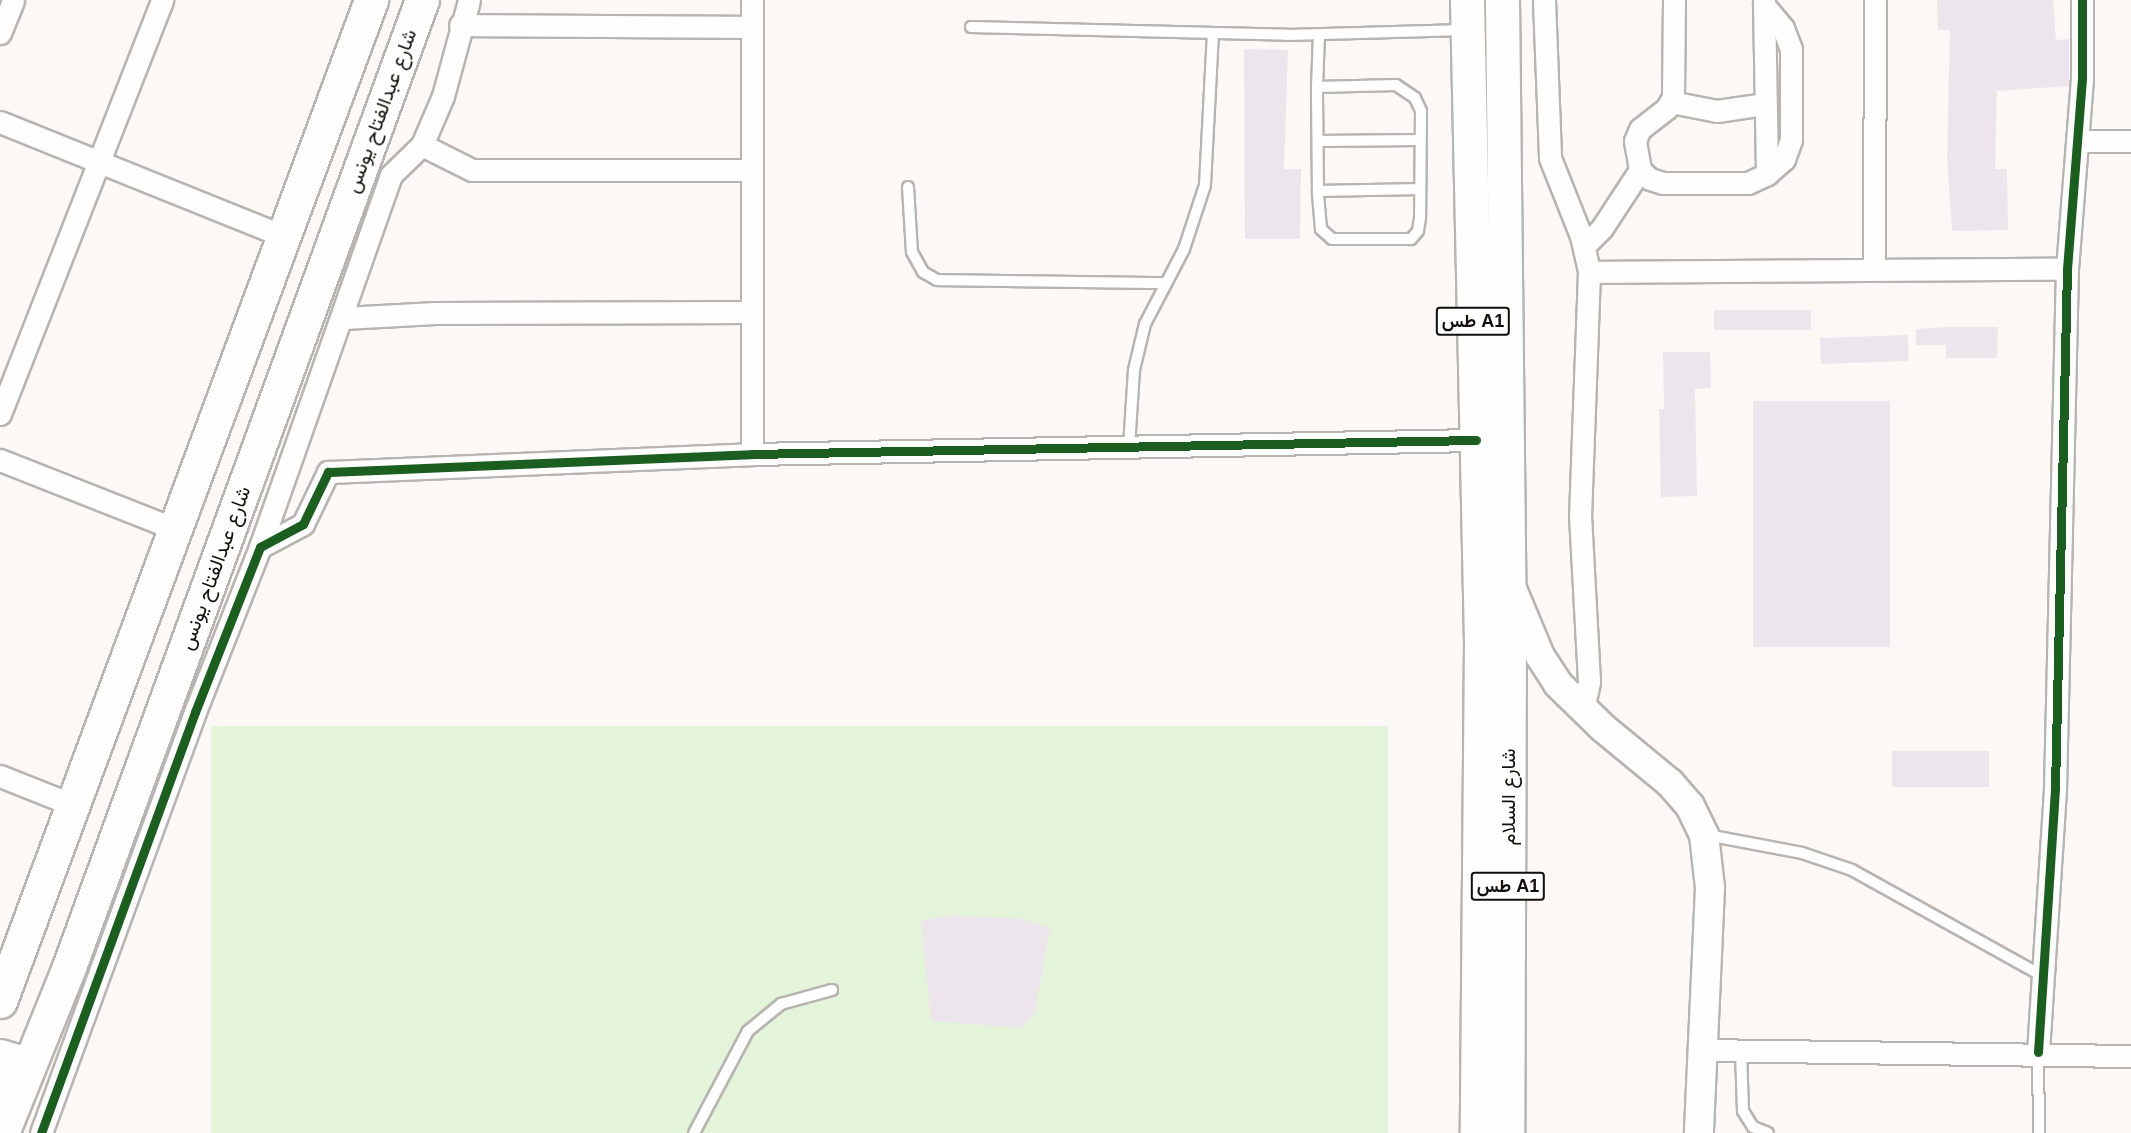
<!DOCTYPE html>
<meta charset="utf-8">
<style>
body{margin:0}
#map{position:relative;width:2131px;height:1133px;overflow:hidden;background:#fcf8f5;font-family:Helvetica,Vazirmatn,sans-serif}
div>[style]{position:absolute}
.green>*{inset:0;background:#e3f4da;transform-origin:0 0}
.building>*{inset:0;background:#ede5ec;transform-origin:0 0}
.roads{filter:drop-shadow(2px 0 #b7b4b1) drop-shadow(-2px 0 #b7b4b1) drop-shadow(0 2px #b7b4b1) drop-shadow(0 -2px #b7b4b1)}
.service>*{height:10px;margin:-5px;padding:0 5px;transform-origin:5px;border-radius:5px;background:#fffefe}
.minor>*{height:21px;margin:-10.5px;padding:0 10.5px;transform-origin:10.5px;border-radius:10.5px;background:#fffefe}
.secondary>*{height:28px;margin:-14px;padding:0 14px;transform-origin:14px;border-radius:14px;background:#fffefe}
.trunk>*{height:33px;margin:-16.5px;padding:0 16.5px;transform-origin:16.5px;border-radius:16.5px;background:#fffefe}
.cycleway>*{height:9px;margin:-4.5px;padding:0 4.5px;transform-origin:4.5px;border-radius:4.5px;background:#1b5e20}
span{translate:-50% -50%;white-space:nowrap;text-align:center;line-height:1.15;-webkit-text-stroke:4.5px #fff;paint-order:stroke}
.shield-label span{padding:2px 4px;background:#fff;border:2px solid;border-radius:4px;-webkit-text-stroke-width:0}
.shield-label{font-size:18px;color:#120f0c;font-weight:700}
.street-label{font-size:20px;color:#120f0c}
</style>
<div id="map">
<div class="green">
<div style="left:1388px;top:726px;width:407px;height:1177px;rotate:90deg"></div>
</div>
<div class="building">
<div style="clip-path:polygon(1937px 0,2053px 0,2056px 40px,2069px 39px,2069px 86px,1997px 91px,1995px 169px,2007px 169px,2008px 230px,1952px 231px,1947px 159px,1950px 30px,1938px 30px)"></div>
<div style="clip-path:polygon(1244px 49px,1288px 50px,1284px 169px,1301px 169px,1300px 239px,1245px 239px)"></div>
<div style="left:1811px;top:310px;width:20px;height:97px;rotate:90deg"></div>
<div style="clip-path:polygon(1946px 327px,1998px 327px,1997px 358px,1946px 358px,1946px 345px,1916px 345px,1916px 329px)"></div>
<div style="left:1908px;top:335px;width:26px;height:88px;rotate:88deg"></div>
<div style="clip-path:polygon(1663px 352px,1710px 352px,1711px 388px,1695px 389px,1697px 496px,1661px 497px,1659px 409px,1664px 409px)"></div>
<div style="left:1890px;top:401px;width:246px;height:137px;rotate:90deg"></div>
<div style="left:1892px;top:751px;width:97px;height:36px"></div>
<div style="clip-path:polygon(951px 915px,1023px 919px,1050px 928px,1035px 1012px,1021px 1028px,931px 1021px,921px 921px)"></div>
</div>
<div class="roads">
<div class="service">
<div style="left:971px;top:27px;width:317px;rotate:1.4deg"></div>
<div style="left:1288px;top:35px;width:177px;rotate:-1.6deg"></div>
<div style="left:1317px;top:87px;width:79px;rotate:-1.5deg"></div>
<div style="left:1396px;top:85px;width:23px;rotate:34deg"></div>
<div style="left:1415px;top:98px;width:14px;rotate:65deg"></div>
<div style="left:1421px;top:111px;width:107px;rotate:90.5deg"></div>
<div style="left:1420px;top:218px;width:13px;rotate:99deg"></div>
<div style="left:1418px;top:231px;width:11px;rotate:131deg"></div>
<div style="left:1411px;top:239px;width:79px;rotate:180deg"></div>
<div style="left:1332px;top:239px;width:15px;rotate:-138deg"></div>
<div style="left:1321px;top:229px;width:38px;rotate:-95deg"></div>
<div style="left:1318px;top:191px;width:104px;rotate:-90.6deg"></div>
<div style="left:1317px;top:87px;width:52px;rotate:-87.8deg"></div>
<div style="left:1318px;top:141px;width:102px;rotate:-0.6deg"></div>
<div style="left:908px;top:187px;width:65px;rotate:86.5deg"></div>
<div style="left:912px;top:252px;width:23px;rotate:61deg"></div>
<div style="left:923px;top:272px;width:16px;rotate:30deg"></div>
<div style="left:937px;top:280px;width:228px;rotate:0.8deg"></div>
<div style="left:1318px;top:191px;width:102px;rotate:-1.1deg"></div>
<div style="left:1129px;top:447px;width:77px;rotate:-86.3deg"></div>
<div style="left:1134px;top:370px;width:47px;rotate:-76.6deg"></div>
<div style="left:1145px;top:324px;width:85px;rotate:-62.5deg"></div>
<div style="left:1184px;top:249px;width:67px;rotate:-71.8deg"></div>
<div style="left:1205px;top:185px;width:152px;rotate:-87deg"></div>
<div style="left:1707px;top:835px;width:97px;rotate:10.7deg"></div>
<div style="left:1802px;top:853px;width:53px;rotate:18.8deg"></div>
<div style="left:1852px;top:870px;width:216px;rotate:29.1deg"></div>
<div style="left:1741px;top:1051px;width:60px;rotate:88.1deg"></div>
<div style="left:1743px;top:1111px;width:19px;rotate:58deg"></div>
<div style="left:1753px;top:1127px;width:16px;rotate:22deg"></div>
<div style="left:2038px;top:1052px;width:81px;rotate:89.3deg"></div>
<div style="left:694px;top:1133px;width:115px;rotate:-62.1deg"></div>
<div style="left:748px;top:1031px;width:43px;rotate:-39.3deg"></div>
<div style="left:781px;top:1004px;width:53px;rotate:-15.4deg"></div>
</div>
<div class="minor">
<div style="left:752px;top:0;width:454px;rotate:90deg"></div>
<div style="left:1544px;top:0;width:158px;rotate:87.8deg"></div>
<div style="left:1550px;top:158px;width:84px;rotate:68.3deg"></div>
<div style="left:1581px;top:236px;width:37px;rotate:77deg"></div>
<div style="left:1589px;top:272px;width:243px;rotate:92.1deg"></div>
<div style="left:1580px;top:515px;width:167px;rotate:86.9deg"></div>
<div style="left:1589px;top:682px;width:29px;rotate:102deg"></div>
<div style="left:1674px;top:0;width:97px;rotate:90.6deg"></div>
<div style="left:1673px;top:97px;width:13px;rotate:119deg"></div>
<div style="left:1667px;top:108px;width:34px;rotate:142deg"></div>
<div style="left:1640px;top:129px;width:13px;rotate:113deg"></div>
<div style="left:1635px;top:141px;width:29px;rotate:80deg"></div>
<div style="left:1640px;top:170px;width:13px;rotate:42deg"></div>
<div style="left:1650px;top:179px;width:14px;rotate:17deg"></div>
<div style="left:1663px;top:183px;width:85px"></div>
<div style="left:1748px;top:183px;width:21px;rotate:-25deg"></div>
<div style="left:1767px;top:174px;width:23px;rotate:-41deg"></div>
<div style="left:1784px;top:159px;width:20px;rotate:-70deg"></div>
<div style="left:1791px;top:140px;width:91px;rotate:-90deg"></div>
<div style="left:1791px;top:49px;width:22px;rotate:-111deg"></div>
<div style="left:1783px;top:28px;width:30px;rotate:-130deg"></div>
<div style="left:1764px;top:1px;width:173px;rotate:89deg"></div>
<div style="left:460px;top:25px;width:292px;rotate:0.4deg"></div>
<div style="left:0;top:33px;width:35px;rotate:-68deg"></div>
<div style="left:1671px;top:102px;width:47px;rotate:11.1deg"></div>
<div style="left:1717px;top:111px;width:49px;rotate:-8.3deg"></div>
<div style="left:0;top:122px;width:306px;rotate:21.9deg"></div>
<div style="left:2078px;top:141px;width:53px"></div>
<div style="left:422px;top:145px;width:56px;rotate:26.6deg"></div>
<div style="left:472px;top:170px;width:280px"></div>
<div style="left:1584px;top:246px;width:25px;rotate:-45deg"></div>
<div style="left:1602px;top:228px;width:69px;rotate:-56.8deg"></div>
<div style="left:1874px;top:268px;width:268px;rotate:-89.8deg"></div>
<div style="left:1589px;top:272px;width:478px;rotate:-0.4deg"></div>
<div style="left:344px;top:318px;width:91px;rotate:-3.1deg"></div>
<div style="left:435px;top:313px;width:317px;rotate:-0.2deg"></div>
<div style="left:0;top:414px;width:445px;rotate:-68.6deg"></div>
<div style="left:0;top:460px;width:188px;rotate:21.5deg"></div>
<div style="left:260px;top:547px;width:394px;rotate:-70.6deg"></div>
<div style="left:391px;top:175px;width:43px;rotate:-44.1deg"></div>
<div style="left:422px;top:145px;width:53px;rotate:-66.8deg"></div>
<div style="left:443px;top:96px;width:99px;rotate:-74.8deg"></div>
<div style="left:0;top:776px;width:79px;rotate:21.7deg"></div>
<div style="left:1700px;top:1050px;width:431px;rotate:0.8deg"></div>
<div style="left:2038px;top:1052px;width:264px;rotate:-86.3deg"></div>
<div style="left:2055px;top:789px;width:520px;rotate:-88.68deg"></div>
<div style="left:2067px;top:269px;width:192px;rotate:-85.5deg"></div>
<div style="left:2082px;top:78px;width:78px;rotate:-90deg"></div>
<div style="left:41px;top:1133px;width:448px;rotate:-69.9deg"></div>
<div style="left:195px;top:712px;width:177px;rotate:-68.5deg"></div>
<div style="left:260px;top:547px;width:49px;rotate:-28.1deg"></div>
<div style="left:303px;top:524px;width:58px;rotate:-64.3deg"></div>
<div style="left:328px;top:472px;width:424px;rotate:-2.4deg"></div>
<div style="left:752px;top:454px;width:724px;rotate:-1.11deg"></div>
</div>
<div class="secondary">
<div style="left:1512px;top:589px;width:73px;rotate:67.3deg"></div>
<div style="left:1540px;top:656px;width:33px;rotate:57deg"></div>
<div style="left:1558px;top:684px;width:62px;rotate:44.3deg"></div>
<div style="left:1602px;top:727px;width:88px;rotate:39.5deg"></div>
<div style="left:1670px;top:783px;width:30px;rotate:49deg"></div>
<div style="left:1690px;top:806px;width:32px;rotate:64deg"></div>
<div style="left:1704px;top:835px;width:53px;rotate:83.5deg"></div>
<div style="left:1710px;top:888px;width:245px;rotate:92.6deg"></div>
</div>
<div class="trunk">
<div style="left:1467px;top:0;width:643px;rotate:88.75deg"></div>
<div style="left:1481px;top:643px;width:490px;rotate:90.5deg"></div>
<div style="left:1502px;top:0;width:640px;rotate:89.37deg"></div>
<div style="left:1509px;top:640px;width:493px;rotate:90.2deg"></div>
<div style="left:0;top:1001px;width:1068px;rotate:-69.66deg"></div>
<div style="left:0;top:1056px;width:14px;rotate:17deg"></div>
<div style="left:13px;top:1060px;width:39px;rotate:93deg"></div>
<div style="left:2px;top:1133px;width:179px;rotate:-68deg"></div>
<div style="left:69px;top:967px;width:1029px;rotate:-69.95deg"></div>
</div>
</div>
<div class="cycleway">
<div style="left:2038px;top:1052px;width:264px;rotate:-86.3deg"></div>
<div style="left:2055px;top:789px;width:520px;rotate:-88.68deg"></div>
<div style="left:2067px;top:269px;width:192px;rotate:-85.5deg"></div>
<div style="left:2082px;top:78px;width:78px;rotate:-90deg"></div>
<div style="left:41px;top:1133px;width:448px;rotate:-69.9deg"></div>
<div style="left:195px;top:712px;width:177px;rotate:-68.5deg"></div>
<div style="left:260px;top:547px;width:49px;rotate:-28.1deg"></div>
<div style="left:303px;top:524px;width:58px;rotate:-64.3deg"></div>
<div style="left:328px;top:472px;width:424px;rotate:-2.4deg"></div>
<div style="left:752px;top:454px;width:724px;rotate:-1.11deg"></div>
</div>
<div class="shield-label">
<span style="left:1473px;top:321px">طس A1</span>
<span style="left:1508px;top:886px">طس A1</span>
</div>
<div class="street-label">
<span style="left:381px;top:111px;rotate:-70deg">شارع عبدالفتاح يونس</span>
<span style="left:215px;top:568px;rotate:-70deg">شارع عبدالفتاح يونس</span>
<span style="left:1508px;top:797px;rotate:-90deg">شارع السلام</span>
</div>
</div>
